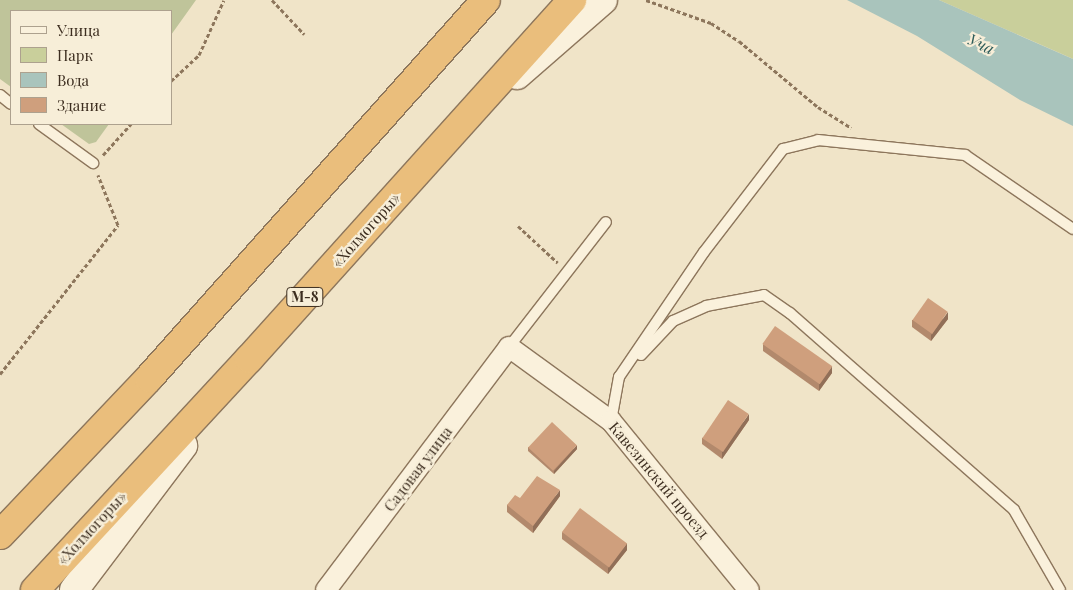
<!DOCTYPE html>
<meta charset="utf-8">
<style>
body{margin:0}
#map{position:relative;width:1073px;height:590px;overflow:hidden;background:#f0e4c8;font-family:"Playfair Display",serif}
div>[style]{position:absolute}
.green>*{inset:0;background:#c9cf9b}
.cemetery>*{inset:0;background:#bfc49a}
.water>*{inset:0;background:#a9c4bc}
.path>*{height:3px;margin-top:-1.5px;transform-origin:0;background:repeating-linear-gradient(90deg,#8d765c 0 4px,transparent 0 6.5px)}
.roads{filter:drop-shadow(1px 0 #8d765c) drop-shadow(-1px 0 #8d765c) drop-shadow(0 1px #8d765c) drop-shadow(0 -1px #8d765c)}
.service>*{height:10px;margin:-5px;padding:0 5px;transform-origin:5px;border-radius:5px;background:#faf1dc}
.minor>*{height:20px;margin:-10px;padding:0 10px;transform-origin:10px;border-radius:10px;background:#faf1dc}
.secondary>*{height:28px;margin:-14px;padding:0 14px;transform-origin:14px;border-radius:14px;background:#faf1dc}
.trunk>*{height:28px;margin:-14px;padding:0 14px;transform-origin:14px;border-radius:14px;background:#eabe7c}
.wall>*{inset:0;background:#b2896c}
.shaded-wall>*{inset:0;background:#916f58}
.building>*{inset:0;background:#cf9f7d;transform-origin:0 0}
span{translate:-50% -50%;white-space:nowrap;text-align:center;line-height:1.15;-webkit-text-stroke:4.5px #f7eed8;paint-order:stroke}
.shield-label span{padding:1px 4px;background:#f7eed8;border:1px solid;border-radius:4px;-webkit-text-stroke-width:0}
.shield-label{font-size:14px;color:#3d2e20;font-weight:700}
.street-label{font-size:15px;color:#3d2e20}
.water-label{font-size:16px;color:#2f5d5a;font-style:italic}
.legend{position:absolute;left:10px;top:10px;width:162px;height:115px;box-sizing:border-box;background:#f7eed8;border:1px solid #ada18e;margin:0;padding:6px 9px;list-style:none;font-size:15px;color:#3d2e20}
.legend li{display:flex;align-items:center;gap:10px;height:25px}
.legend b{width:25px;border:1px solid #ada18e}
</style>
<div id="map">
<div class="green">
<div style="clip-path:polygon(939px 0,1073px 0,1073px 59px,1071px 58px)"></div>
</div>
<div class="cemetery">
<div style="clip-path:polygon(0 0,196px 0,171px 35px,171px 11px,11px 11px,11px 87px,0 79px)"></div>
<div style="clip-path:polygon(61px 124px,109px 124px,96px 142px,89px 144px)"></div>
</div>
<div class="water">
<div style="clip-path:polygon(847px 0,939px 0,1073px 59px,1073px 126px,1020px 100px,917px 36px)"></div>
</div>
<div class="path">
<div style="left:272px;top:0;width:47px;rotate:46.7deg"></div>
<div style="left:646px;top:0;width:69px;rotate:19.5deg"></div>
<div style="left:711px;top:23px;width:33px;rotate:33deg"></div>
<div style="left:739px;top:41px;width:103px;rotate:39.9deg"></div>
<div style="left:818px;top:107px;width:39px;rotate:32deg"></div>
<div style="left:171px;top:81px;width:38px;rotate:-43deg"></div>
<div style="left:199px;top:55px;width:60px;rotate:-65.6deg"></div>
<div style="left:103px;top:155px;width:42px;rotate:-47.9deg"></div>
<div style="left:518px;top:226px;width:54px;rotate:42.8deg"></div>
<div style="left:0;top:374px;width:190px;rotate:-51.6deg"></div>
<div style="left:118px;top:225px;width:54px;rotate:-111.8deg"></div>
</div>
<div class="roads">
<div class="service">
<div style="left:0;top:95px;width:14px;rotate:39deg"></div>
<div style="left:39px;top:124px;width:67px;rotate:35.8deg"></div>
<div style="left:509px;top:347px;width:158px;rotate:-52.2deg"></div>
<div style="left:641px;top:355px;width:47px;rotate:-46.7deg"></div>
<div style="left:673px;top:321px;width:36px;rotate:-24deg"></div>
<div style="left:706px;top:306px;width:59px;rotate:-10.7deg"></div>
<div style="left:764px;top:295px;width:32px;rotate:35deg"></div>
<div style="left:790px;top:313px;width:298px;rotate:41.3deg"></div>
<div style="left:1014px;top:510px;width:92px;rotate:60.1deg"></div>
<div style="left:611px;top:421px;width:45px;rotate:-79.7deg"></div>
<div style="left:619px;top:377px;width:151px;rotate:-55.8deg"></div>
<div style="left:704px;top:252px;width:130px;rotate:-52.5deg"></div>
<div style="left:783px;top:149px;width:36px;rotate:-14deg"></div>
<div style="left:818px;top:140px;width:148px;rotate:5.8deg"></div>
<div style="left:965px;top:155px;width:131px;rotate:34.4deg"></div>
</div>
<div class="minor">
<div style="left:326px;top:590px;width:304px;rotate:-53deg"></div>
<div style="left:509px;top:347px;width:126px;rotate:36deg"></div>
<div style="left:611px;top:421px;width:218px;rotate:50.8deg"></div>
</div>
<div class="secondary">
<div style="left:517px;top:75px;width:114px;rotate:-41.1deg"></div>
<div style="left:74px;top:590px;width:181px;rotate:-52.9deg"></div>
</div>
<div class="trunk">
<div style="left:0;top:535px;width:216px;rotate:-46.5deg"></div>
<div style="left:149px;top:378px;width:506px;rotate:-48.28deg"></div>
<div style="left:35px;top:590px;width:315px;rotate:-47.2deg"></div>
<div style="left:249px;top:359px;width:483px;rotate:-48deg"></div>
</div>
</div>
<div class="wall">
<div style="clip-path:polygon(948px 319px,931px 341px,912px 327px,912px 320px)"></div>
<div style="clip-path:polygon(763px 344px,832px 373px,819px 391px,763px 351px)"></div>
<div style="clip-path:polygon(749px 420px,722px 459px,702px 444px,702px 438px)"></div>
<div style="clip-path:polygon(528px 447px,577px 449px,554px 474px,528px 451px)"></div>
<div style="clip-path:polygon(560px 496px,533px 533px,507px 512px,507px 505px,520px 498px)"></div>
<div style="clip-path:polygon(562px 532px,627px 550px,608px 574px,562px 539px)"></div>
</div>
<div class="shaded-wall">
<div style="clip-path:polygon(948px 312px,948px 319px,931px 341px,931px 335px)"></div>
<div style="clip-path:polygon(832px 366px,832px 373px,819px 391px,819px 384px)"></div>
<div style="clip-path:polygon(749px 414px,749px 420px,722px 459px,722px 452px)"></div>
<div style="clip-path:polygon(577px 445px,577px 449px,554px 474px,554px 471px)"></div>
<div style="clip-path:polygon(560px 490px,560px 496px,533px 533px,533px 526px)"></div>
<div style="clip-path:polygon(627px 543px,627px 550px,608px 574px,608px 568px)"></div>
</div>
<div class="building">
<div style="left:928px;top:298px;width:24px;height:27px;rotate:35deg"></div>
<div style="left:775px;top:326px;width:70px;height:22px;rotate:35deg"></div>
<div style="left:728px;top:400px;width:25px;height:46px;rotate:34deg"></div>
<div style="left:552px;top:422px;width:34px;height:35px;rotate:43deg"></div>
<div style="clip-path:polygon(537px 476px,560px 490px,533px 526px,507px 505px,515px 495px,520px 498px)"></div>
<div style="left:580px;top:508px;width:59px;height:30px;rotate:37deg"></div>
</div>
<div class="shield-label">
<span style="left:305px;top:297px">М-8</span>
</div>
<div class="street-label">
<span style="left:366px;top:230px;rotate:-48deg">«Холмогоры»</span>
<span style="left:418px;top:469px;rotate:-53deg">Садовая улица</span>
<span style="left:659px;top:480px;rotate:50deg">Кавезинский проезд</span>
<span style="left:92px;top:528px;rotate:-47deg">«Холмогоры»</span>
</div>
<div class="water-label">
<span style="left:981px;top:44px;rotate:25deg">Уча</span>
</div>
<ul class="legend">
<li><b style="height:6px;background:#faf1dc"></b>Улица</li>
<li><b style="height:14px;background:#c9cf9b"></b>Парк</li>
<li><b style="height:14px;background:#a9c4bc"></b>Вода</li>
<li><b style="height:14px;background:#cf9f7d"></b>Здание</li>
</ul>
</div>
